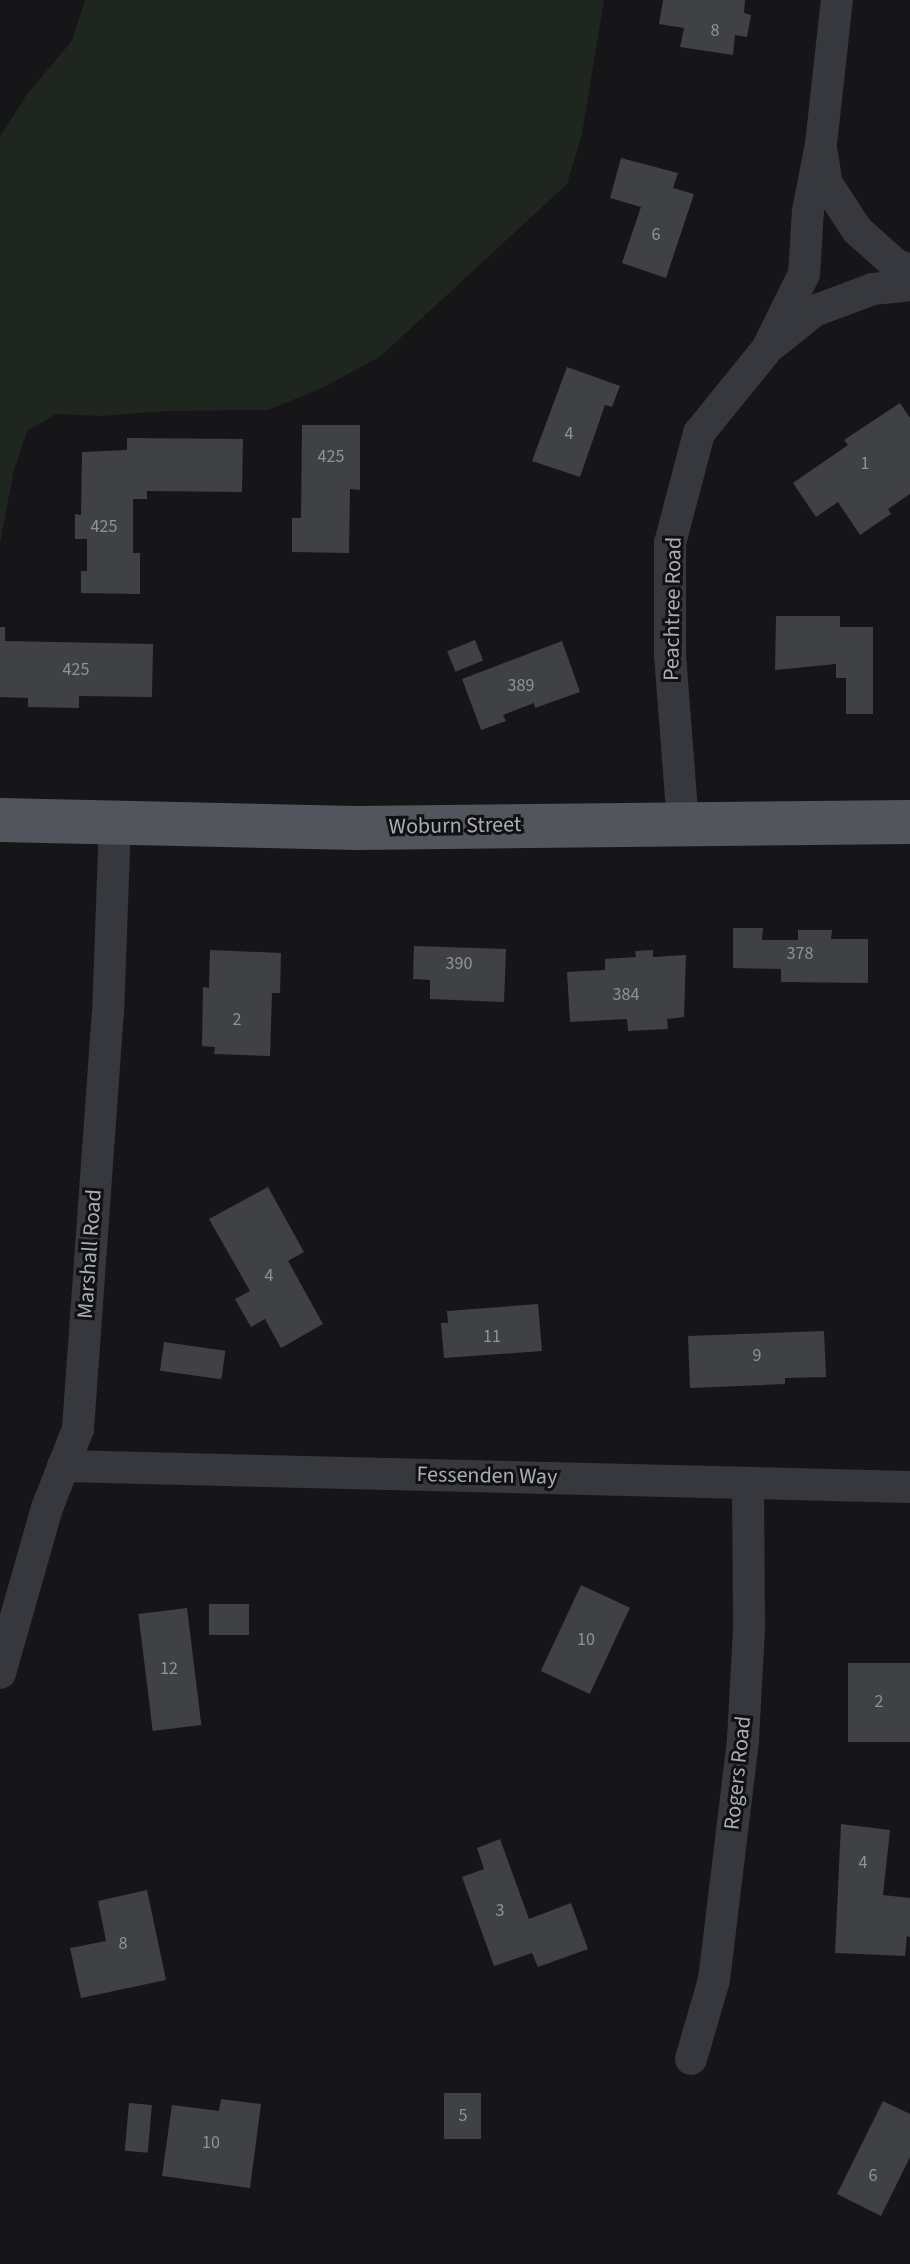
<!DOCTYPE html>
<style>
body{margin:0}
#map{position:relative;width:910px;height:2264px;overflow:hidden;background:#161618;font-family:"Source Sans 3",sans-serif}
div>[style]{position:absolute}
.green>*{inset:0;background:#1e261f}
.building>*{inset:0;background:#404145;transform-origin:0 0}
.street>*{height:32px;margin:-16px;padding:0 16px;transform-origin:16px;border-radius:16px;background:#37383d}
.primary>*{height:44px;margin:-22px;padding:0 22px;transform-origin:22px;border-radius:22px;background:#53555c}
span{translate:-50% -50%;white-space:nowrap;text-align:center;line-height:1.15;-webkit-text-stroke:6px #111113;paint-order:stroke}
.number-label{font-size:18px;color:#8e929b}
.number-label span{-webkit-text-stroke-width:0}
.street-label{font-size:22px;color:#a8adb8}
</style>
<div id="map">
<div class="green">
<div style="clip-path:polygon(85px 0,604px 0,582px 134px,567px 184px,381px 356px,322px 388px,268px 410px,165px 411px,101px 416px,56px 414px,27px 431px,14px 470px,0 543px,0 137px,27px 94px,72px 41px)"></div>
</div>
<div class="building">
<div style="clip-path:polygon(663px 0,745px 0,744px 13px,751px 15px,747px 37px,735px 35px,733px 55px,680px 47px,684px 28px,659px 24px)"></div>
<div style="clip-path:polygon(621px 158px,678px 173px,673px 188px,694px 194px,666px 278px,622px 263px,641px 207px,610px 198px)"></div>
<div style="clip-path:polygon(567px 367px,620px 386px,612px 407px,605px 405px,580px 477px,532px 461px)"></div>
<div style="clip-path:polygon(900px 403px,910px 418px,910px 494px,888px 509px,891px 514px,860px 535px,838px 502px,816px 517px,793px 483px,848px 445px,844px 440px)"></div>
<div style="clip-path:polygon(302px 425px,360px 425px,360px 490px,350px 489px,349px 553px,292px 552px,292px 518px,301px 518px)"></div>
<div style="clip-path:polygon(127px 438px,243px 439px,242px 492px,147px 491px,147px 499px,133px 499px,133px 553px,140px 553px,140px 594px,81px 593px,81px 571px,87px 571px,87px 539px,75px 539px,75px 514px,81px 515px,82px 452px,127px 450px)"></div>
<div style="clip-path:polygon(776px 616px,840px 616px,840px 627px,873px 627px,873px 714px,846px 714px,846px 678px,836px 678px,836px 664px,775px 670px)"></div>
<div style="clip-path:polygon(0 627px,5px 627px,5px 641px,153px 644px,152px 697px,79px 696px,79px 708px,28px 707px,28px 698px,0 697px)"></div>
<div style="left:475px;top:640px;width:22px;height:30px;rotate:68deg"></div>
<div style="clip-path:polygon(562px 641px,580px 692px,535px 708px,534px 703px,503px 715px,506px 721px,481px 730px,462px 679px)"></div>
<div style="clip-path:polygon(733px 928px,763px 928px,762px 940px,798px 940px,798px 930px,832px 930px,831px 939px,868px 939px,868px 983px,781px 982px,781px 969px,733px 968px)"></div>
<div style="clip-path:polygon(414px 946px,506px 949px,504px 1002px,430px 999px,430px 980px,413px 979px)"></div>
<div style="clip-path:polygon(210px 950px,281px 953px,280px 993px,272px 993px,270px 1056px,214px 1054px,215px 1047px,202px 1046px,203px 987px,209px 988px)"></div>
<div style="clip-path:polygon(653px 950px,653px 957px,686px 955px,684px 1017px,667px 1019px,668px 1029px,628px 1031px,627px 1019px,570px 1022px,567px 972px,605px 970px,605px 959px,636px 957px,635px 951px)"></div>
<div style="clip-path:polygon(268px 1187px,304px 1252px,288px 1261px,323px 1324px,281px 1348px,265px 1319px,251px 1327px,235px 1299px,250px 1291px,209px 1219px)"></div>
<div style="clip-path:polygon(538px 1304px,542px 1351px,444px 1358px,441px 1323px,448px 1323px,447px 1311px)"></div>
<div style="clip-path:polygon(824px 1331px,826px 1377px,785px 1378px,785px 1384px,690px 1388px,688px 1336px)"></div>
<div style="left:164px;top:1342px;width:62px;height:29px;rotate:8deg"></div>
<div style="left:581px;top:1585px;width:54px;height:95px;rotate:25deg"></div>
<div style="left:209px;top:1604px;width:40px;height:31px"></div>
<div style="left:187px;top:1608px;width:118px;height:49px;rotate:83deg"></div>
<div style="left:848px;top:1663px;width:62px;height:79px"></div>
<div style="clip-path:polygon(841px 1824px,890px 1830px,883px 1895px,910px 1898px,910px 1937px,907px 1936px,905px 1956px,835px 1953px)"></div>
<div style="clip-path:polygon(500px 1839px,529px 1919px,571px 1903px,588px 1949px,538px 1967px,532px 1953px,494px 1966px,462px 1877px,484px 1869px,477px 1848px)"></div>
<div style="clip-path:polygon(147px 1890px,166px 1980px,81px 1998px,70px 1948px,106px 1941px,98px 1901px)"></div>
<div style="left:444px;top:2093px;width:37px;height:46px"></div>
<div style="clip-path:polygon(221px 2099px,261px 2104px,250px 2188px,162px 2176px,172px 2105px,219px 2111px)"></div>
<div style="clip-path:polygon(883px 2101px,910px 2114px,910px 2157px,881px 2216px,837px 2194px)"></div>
<div style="left:129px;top:2103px;width:23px;height:48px;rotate:5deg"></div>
</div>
<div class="street">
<div style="left:822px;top:154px;width:30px;rotate:81deg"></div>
<div style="left:827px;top:184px;width:55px;rotate:56.9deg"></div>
<div style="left:857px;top:230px;width:51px;rotate:41.8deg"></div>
<div style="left:895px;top:264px;width:16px;rotate:22deg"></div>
<div style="left:773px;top:344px;width:53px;rotate:-38.8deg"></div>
<div style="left:814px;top:311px;width:63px;rotate:-20.4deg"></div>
<div style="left:873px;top:289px;width:37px;rotate:-6deg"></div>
<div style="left:683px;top:824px;width:169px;rotate:-94.4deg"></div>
<div style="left:670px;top:655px;width:112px;rotate:-90deg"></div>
<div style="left:670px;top:543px;width:114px;rotate:-75.2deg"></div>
<div style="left:699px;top:433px;width:108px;rotate:-51deg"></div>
<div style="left:767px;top:349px;width:84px;rotate:-63.7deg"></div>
<div style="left:804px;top:274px;width:63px;rotate:-86.4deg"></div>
<div style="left:808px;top:211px;width:68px;rotate:-79deg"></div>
<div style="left:821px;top:144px;width:145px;rotate:-83.7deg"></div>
<div style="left:63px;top:1466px;width:847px;rotate:1.42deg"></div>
<div style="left:0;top:1673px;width:172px;rotate:-74.1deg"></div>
<div style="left:47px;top:1508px;width:85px;rotate:-68.6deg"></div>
<div style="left:78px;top:1429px;width:416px;rotate:-85.9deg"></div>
<div style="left:108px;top:1014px;width:191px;rotate:-87.9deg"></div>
<div style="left:691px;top:2059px;width:82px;rotate:-73.8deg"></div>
<div style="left:714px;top:1980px;width:242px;rotate:-83.1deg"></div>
<div style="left:743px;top:1740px;width:111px;rotate:-86.9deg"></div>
<div style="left:749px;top:1629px;width:146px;rotate:-90.4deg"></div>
</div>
<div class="primary">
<div style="left:0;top:820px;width:356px;rotate:1.3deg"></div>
<div style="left:356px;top:828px;width:554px;rotate:-0.62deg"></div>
</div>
<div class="number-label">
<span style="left:715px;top:31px">8</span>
<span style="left:656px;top:235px">6</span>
<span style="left:569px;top:434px">4</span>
<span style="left:331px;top:457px">425</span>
<span style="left:865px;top:464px">1</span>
<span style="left:104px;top:527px">425</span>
<span style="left:76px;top:670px">425</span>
<span style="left:521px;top:686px">389</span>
<span style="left:800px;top:954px">378</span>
<span style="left:459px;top:964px">390</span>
<span style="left:626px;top:995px">384</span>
<span style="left:237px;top:1020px">2</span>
<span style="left:269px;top:1276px">4</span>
<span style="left:492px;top:1337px">11</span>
<span style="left:757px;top:1356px">9</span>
<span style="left:586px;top:1640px">10</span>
<span style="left:169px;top:1669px">12</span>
<span style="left:879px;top:1702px">2</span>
<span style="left:863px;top:1863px">4</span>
<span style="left:500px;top:1911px">3</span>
<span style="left:123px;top:1944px">8</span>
<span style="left:463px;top:2116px">5</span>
<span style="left:211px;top:2143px">10</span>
<span style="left:873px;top:2176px">6</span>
</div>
<div class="street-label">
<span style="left:673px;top:609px;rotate:-89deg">Peachtree Road</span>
<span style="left:455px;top:826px;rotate:-1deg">Woburn Street</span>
<span style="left:90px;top:1254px;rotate:-86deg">Marshall Road</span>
<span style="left:487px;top:1476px;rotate:1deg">Fessenden Way</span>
<span style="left:738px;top:1773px;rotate:-84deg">Rogers Road</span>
</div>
</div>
